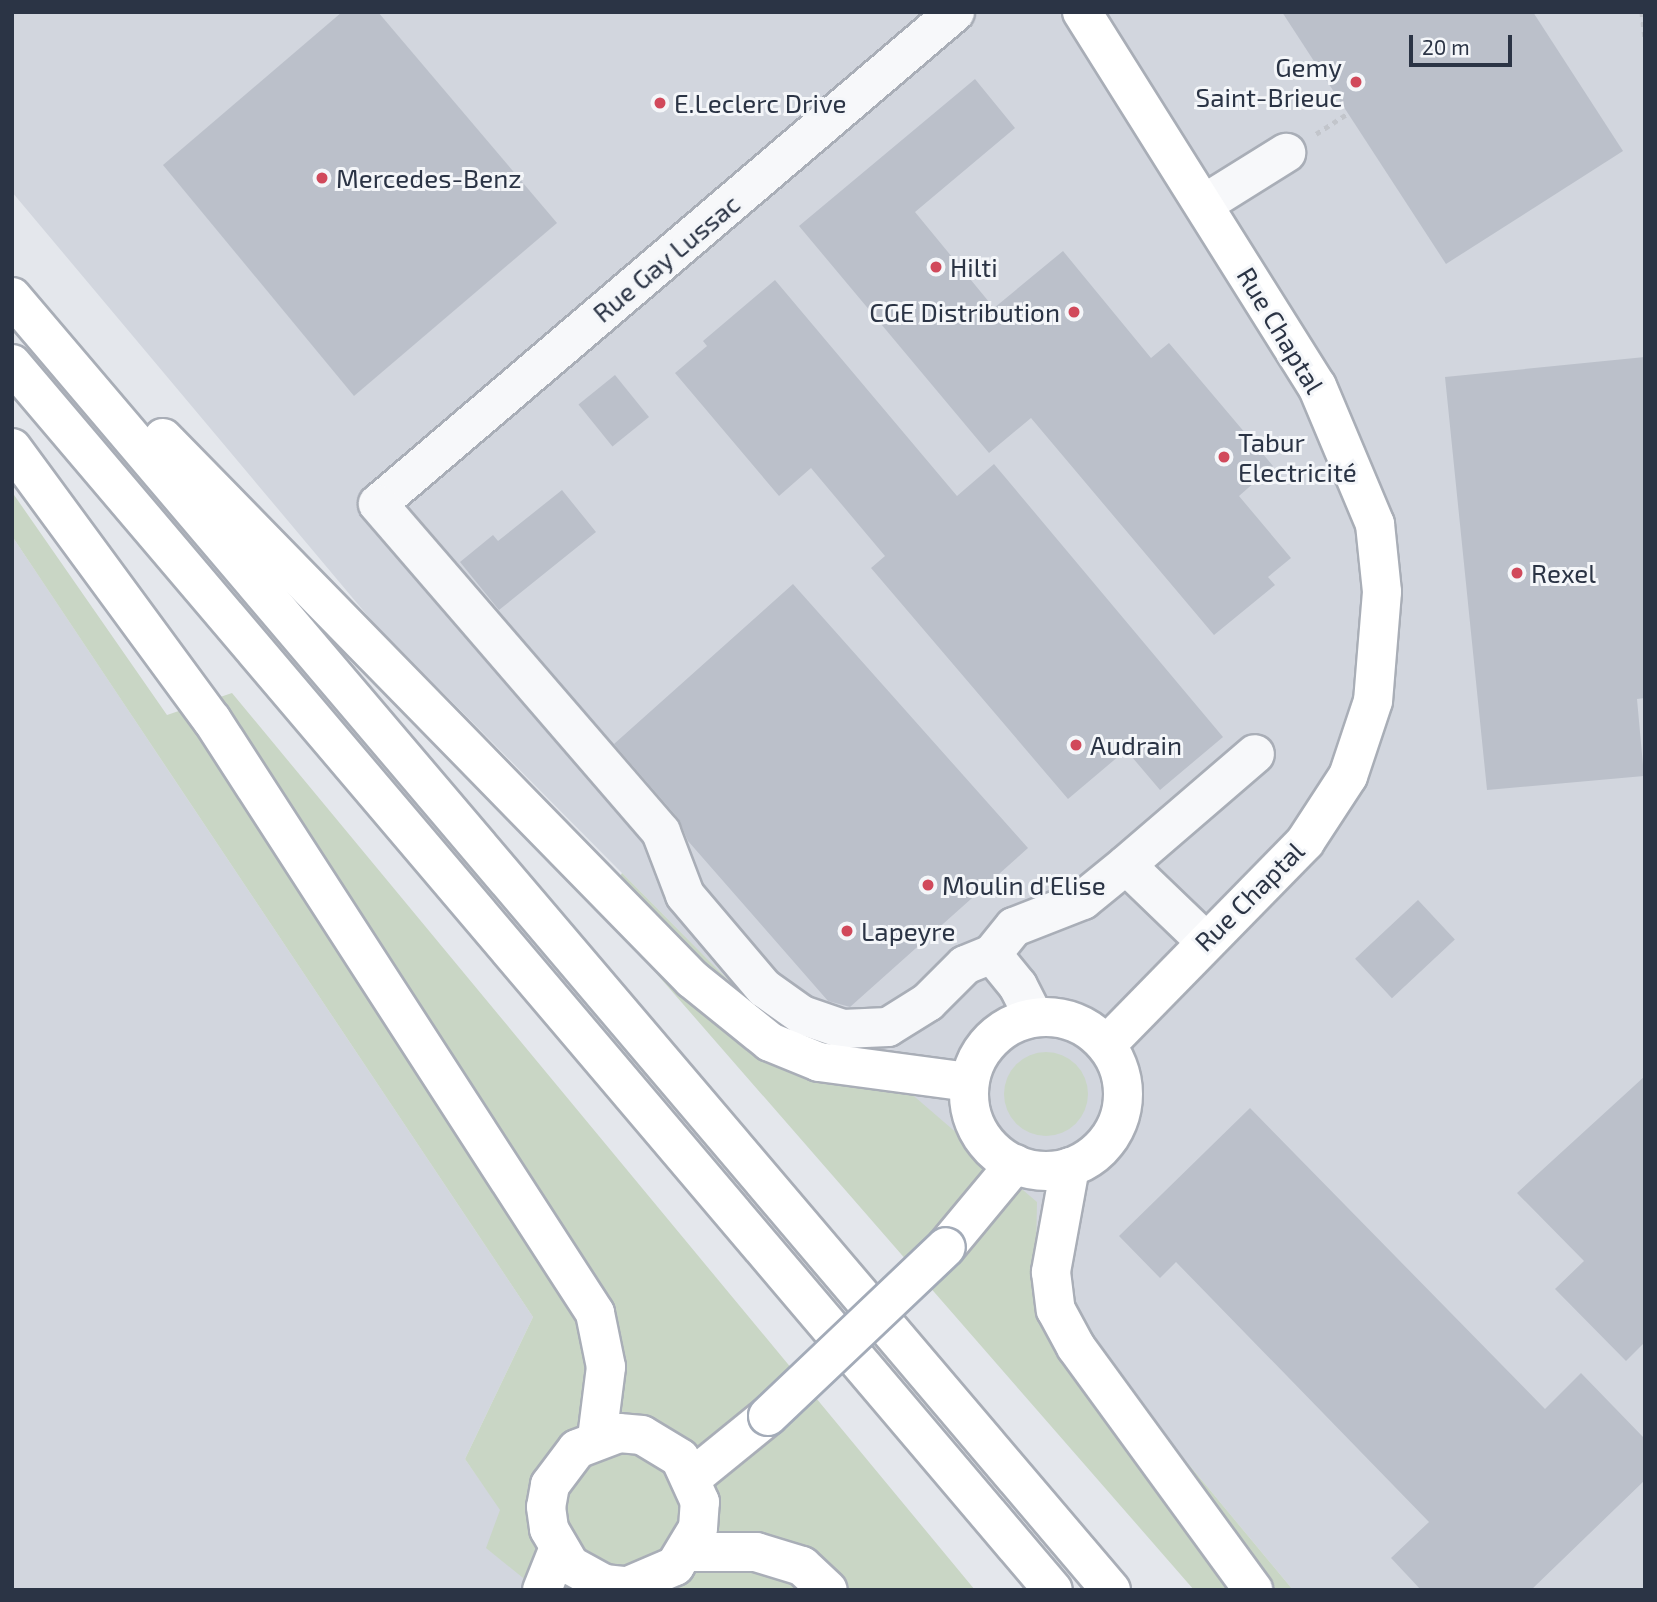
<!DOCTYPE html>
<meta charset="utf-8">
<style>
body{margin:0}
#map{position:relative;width:1657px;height:1602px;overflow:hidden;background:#e4e7ec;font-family:"Exo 2",sans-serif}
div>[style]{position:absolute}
.built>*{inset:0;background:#d2d6de}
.green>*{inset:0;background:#c9d6c5}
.round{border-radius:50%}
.building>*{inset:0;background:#bbc0ca;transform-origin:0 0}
.path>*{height:4.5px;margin-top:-2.25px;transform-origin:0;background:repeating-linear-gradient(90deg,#c2c5cb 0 5px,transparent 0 10px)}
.roads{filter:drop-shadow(2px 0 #a9aeb7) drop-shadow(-2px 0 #a9aeb7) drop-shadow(0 2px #a9aeb7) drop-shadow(0 -2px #a9aeb7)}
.minor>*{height:38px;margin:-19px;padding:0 19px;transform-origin:19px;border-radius:19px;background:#f7f8fa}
.major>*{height:38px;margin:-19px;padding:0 19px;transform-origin:19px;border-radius:19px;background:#fff}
.major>.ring{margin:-19px;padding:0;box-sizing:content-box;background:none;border:38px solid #fff;border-radius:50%}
.highway>*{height:38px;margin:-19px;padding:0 19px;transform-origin:19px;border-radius:19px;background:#fff}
.bridges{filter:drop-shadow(2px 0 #a3abb8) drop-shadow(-2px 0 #a3abb8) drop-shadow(0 2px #a3abb8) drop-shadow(0 -2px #a3abb8)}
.major-bridge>*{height:38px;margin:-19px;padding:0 19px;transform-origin:19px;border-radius:19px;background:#fff}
.dots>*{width:19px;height:19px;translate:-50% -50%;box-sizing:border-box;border:4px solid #f4f6f9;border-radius:50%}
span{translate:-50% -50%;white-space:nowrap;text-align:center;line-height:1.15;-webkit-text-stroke:6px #f4f6f9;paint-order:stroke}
.poi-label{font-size:26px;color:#2b3445}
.right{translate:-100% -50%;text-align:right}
.left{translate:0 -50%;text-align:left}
.street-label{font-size:26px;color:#2b3445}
.frame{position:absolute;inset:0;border:14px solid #2b3445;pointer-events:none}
.scale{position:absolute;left:1409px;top:35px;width:103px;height:32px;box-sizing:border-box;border:4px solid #2b3445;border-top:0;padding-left:9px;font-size:21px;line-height:24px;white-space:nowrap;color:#2b3445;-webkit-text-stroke:5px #f4f6f9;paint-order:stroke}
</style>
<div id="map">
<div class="built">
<div style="clip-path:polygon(12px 12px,1645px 12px,1645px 1590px,1293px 1590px,1141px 1407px,1035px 1301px,1036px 1202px,797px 1039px,738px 990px,372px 621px,12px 192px)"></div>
<div style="clip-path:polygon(12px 536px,533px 1317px,465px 1459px,501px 1510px,538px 1590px,12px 1590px)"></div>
</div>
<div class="green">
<div style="clip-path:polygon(12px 492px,167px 715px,232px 693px,975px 1590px,538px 1590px,486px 1548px,500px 1510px,465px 1459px,533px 1317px,12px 536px)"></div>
<div style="clip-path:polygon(622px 873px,738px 990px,797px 1039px,908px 1091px,1037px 1202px,1035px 1301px,1141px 1407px,1293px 1590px,1194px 1590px,601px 910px)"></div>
<div class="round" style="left:1004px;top:1052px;width:84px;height:84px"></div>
</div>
<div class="building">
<div style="clip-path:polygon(342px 12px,378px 12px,557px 223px,354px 396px,163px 165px)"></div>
<div style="clip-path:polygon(1282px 12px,1533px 12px,1623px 151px,1446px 264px)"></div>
<div style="clip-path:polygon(975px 79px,1015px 128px,915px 212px,994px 308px,1063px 251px,1151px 358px,1169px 343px,1273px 466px,1239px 496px,1291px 558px,1268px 577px,1275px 585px,1214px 635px,1031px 418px,989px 453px,799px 226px)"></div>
<div style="clip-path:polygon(775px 280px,957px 496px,994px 464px,1223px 737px,1160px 790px,1126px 750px,1068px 799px,871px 568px,885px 556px,811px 468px,779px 496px,675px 373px,707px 346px,703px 341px)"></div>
<div style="clip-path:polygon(1645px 357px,1645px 698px,1637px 699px,1644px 776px,1487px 790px,1445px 377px)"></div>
<div style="left:615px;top:375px;width:54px;height:47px;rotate:51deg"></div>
<div style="clip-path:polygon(562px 490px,596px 532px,499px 610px,460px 562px,493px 535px,498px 541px)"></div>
<div style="clip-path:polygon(793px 584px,1028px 848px,850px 1007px,828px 1001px,688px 841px,678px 818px,614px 744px)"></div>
<div style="left:1418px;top:900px;width:54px;height:86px;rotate:47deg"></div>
<div style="clip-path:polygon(1645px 1076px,1645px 1342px,1626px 1361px,1555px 1289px,1584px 1261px,1517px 1193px)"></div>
<div style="clip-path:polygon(1250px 1108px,1545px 1409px,1581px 1373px,1645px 1439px,1645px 1480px,1531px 1590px,1421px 1590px,1391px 1558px,1429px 1522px,1176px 1262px,1160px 1278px,1119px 1236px)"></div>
</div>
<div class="path">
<div style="left:1642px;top:12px;width:26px;rotate:83deg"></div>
<div style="left:1316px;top:134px;width:38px;rotate:-33deg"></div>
</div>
<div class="roads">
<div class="minor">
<div style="left:955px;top:12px;width:758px;rotate:139.55deg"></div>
<div style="left:378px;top:504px;width:433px;rotate:49.2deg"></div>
<div style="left:661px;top:832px;width:67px;rotate:69.1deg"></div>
<div style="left:685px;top:895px;width:122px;rotate:49.7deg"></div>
<div style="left:764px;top:988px;width:47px;rotate:35.4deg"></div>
<div style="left:802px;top:1015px;width:43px;rotate:18.9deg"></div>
<div style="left:843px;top:1029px;width:45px;rotate:-2.5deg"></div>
<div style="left:888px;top:1027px;width:47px;rotate:-32deg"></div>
<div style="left:928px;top:1002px;width:52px;rotate:-45deg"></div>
<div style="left:965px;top:965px;width:29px;rotate:-22deg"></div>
<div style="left:992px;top:954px;width:41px;rotate:50.9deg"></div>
<div style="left:1018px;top:986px;width:35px;rotate:63deg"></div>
<div style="left:1204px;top:204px;width:97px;rotate:-31.9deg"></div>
<div style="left:1204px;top:940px;width:108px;rotate:-136.1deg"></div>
<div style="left:1126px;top:865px;width:170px;rotate:-40.7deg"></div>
<div style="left:992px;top:954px;width:35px;rotate:-51deg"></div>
<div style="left:1014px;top:927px;width:74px;rotate:-21.4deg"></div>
<div style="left:1083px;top:900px;width:55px;rotate:-39.1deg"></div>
</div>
<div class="major">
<div style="left:1082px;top:12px;width:442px;rotate:57.9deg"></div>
<div style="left:1317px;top:386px;width:150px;rotate:67.2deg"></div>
<div style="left:1375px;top:524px;width:68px;rotate:84.1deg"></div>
<div style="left:1382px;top:592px;width:109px;rotate:94.7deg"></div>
<div style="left:1373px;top:701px;width:79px;rotate:108.4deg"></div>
<div style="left:1348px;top:776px;width:79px;rotate:123.1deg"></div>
<div style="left:1305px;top:842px;width:284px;rotate:134.4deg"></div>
<div class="ring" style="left:969px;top:1017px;width:116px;height:116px"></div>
<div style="left:946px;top:1247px;width:108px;rotate:-50.3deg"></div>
<div style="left:693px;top:1477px;width:97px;rotate:-39.1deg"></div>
<div style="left:542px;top:1590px;width:43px;rotate:-68.2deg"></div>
<div style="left:619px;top:1590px;width:61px;rotate:-23.2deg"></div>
<div style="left:675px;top:1566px;width:44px;rotate:-58.8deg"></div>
<div style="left:698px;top:1528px;width:26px;rotate:-86deg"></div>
<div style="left:700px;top:1502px;width:48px;rotate:-114.4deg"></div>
<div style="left:680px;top:1458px;width:44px;rotate:-148.8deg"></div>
<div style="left:642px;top:1435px;width:23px;rotate:-175deg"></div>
<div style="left:619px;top:1433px;width:45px;rotate:159.1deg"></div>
<div style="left:577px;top:1449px;width:45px;rotate:126.9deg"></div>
<div style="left:550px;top:1485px;width:22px;rotate:100deg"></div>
<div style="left:546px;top:1507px;width:22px;rotate:82deg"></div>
<div style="left:549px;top:1529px;width:42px;rotate:59.7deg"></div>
<div style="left:570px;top:1565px;width:39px;rotate:29deg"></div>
<div style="left:604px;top:1584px;width:19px;rotate:6deg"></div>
</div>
<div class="highway">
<div style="left:12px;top:297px;width:1697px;rotate:49.64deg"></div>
<div style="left:12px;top:364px;width:1608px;rotate:49.67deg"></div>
<div style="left:163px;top:438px;width:757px;rotate:45.64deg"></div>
<div style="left:692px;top:979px;width:100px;rotate:38.9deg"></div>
<div style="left:770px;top:1042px;width:53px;rotate:22.2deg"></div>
<div style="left:819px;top:1062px;width:151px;rotate:7.6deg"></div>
<div style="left:12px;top:448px;width:338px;rotate:53.7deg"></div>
<div style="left:212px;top:720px;width:706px;rotate:57.14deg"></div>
<div style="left:595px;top:1313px;width:55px;rotate:78.5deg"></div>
<div style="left:606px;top:1367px;width:72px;rotate:97.2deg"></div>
<div style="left:1070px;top:1167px;width:107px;rotate:100.3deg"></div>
<div style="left:1051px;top:1272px;width:38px;rotate:83deg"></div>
<div style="left:1056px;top:1310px;width:42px;rotate:61.6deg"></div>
<div style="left:1076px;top:1347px;width:301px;rotate:53.9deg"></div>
<div style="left:688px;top:1552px;width:68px"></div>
<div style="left:756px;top:1552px;width:48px;rotate:16.9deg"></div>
<div style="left:802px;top:1566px;width:35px;rotate:43deg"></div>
</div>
</div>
<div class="bridges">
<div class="major-bridge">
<div style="left:768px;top:1416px;width:245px;rotate:-43.5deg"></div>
</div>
</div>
<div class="dots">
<div style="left:1356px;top:82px;background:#d1495b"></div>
<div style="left:660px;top:103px;background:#d1495b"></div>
<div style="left:322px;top:178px;background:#d1495b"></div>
<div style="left:936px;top:267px;background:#d1495b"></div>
<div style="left:1074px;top:312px;background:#d1495b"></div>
<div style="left:1224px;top:457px;background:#d1495b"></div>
<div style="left:1517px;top:573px;background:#d1495b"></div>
<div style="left:1076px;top:745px;background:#d1495b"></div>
<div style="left:928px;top:885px;background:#d1495b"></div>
<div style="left:847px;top:931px;background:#d1495b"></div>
</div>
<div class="poi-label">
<span class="right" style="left:1342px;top:82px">Gemy<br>Saint-Brieuc</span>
<span class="left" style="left:674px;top:103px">E.Leclerc Drive</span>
<span class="left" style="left:336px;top:178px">Mercedes-Benz</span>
<span class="left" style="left:950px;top:267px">Hilti</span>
<span class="right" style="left:1060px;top:312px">CGE Distribution</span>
<span class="left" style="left:1238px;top:457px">Tabur<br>Electricité</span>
<span class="left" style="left:1531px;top:573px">Rexel</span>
<span class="left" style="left:1090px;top:745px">Audrain</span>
<span class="left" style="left:942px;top:885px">Moulin d'Elise</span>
<span class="left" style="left:861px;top:931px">Lapeyre</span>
</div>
<div class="street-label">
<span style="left:666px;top:258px;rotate:-40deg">Rue Gay Lussac</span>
<span style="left:1281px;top:330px;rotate:59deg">Rue Chaptal</span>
<span style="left:1249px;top:896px;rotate:-45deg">Rue Chaptal</span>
</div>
<div class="frame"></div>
<div class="scale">20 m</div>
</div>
